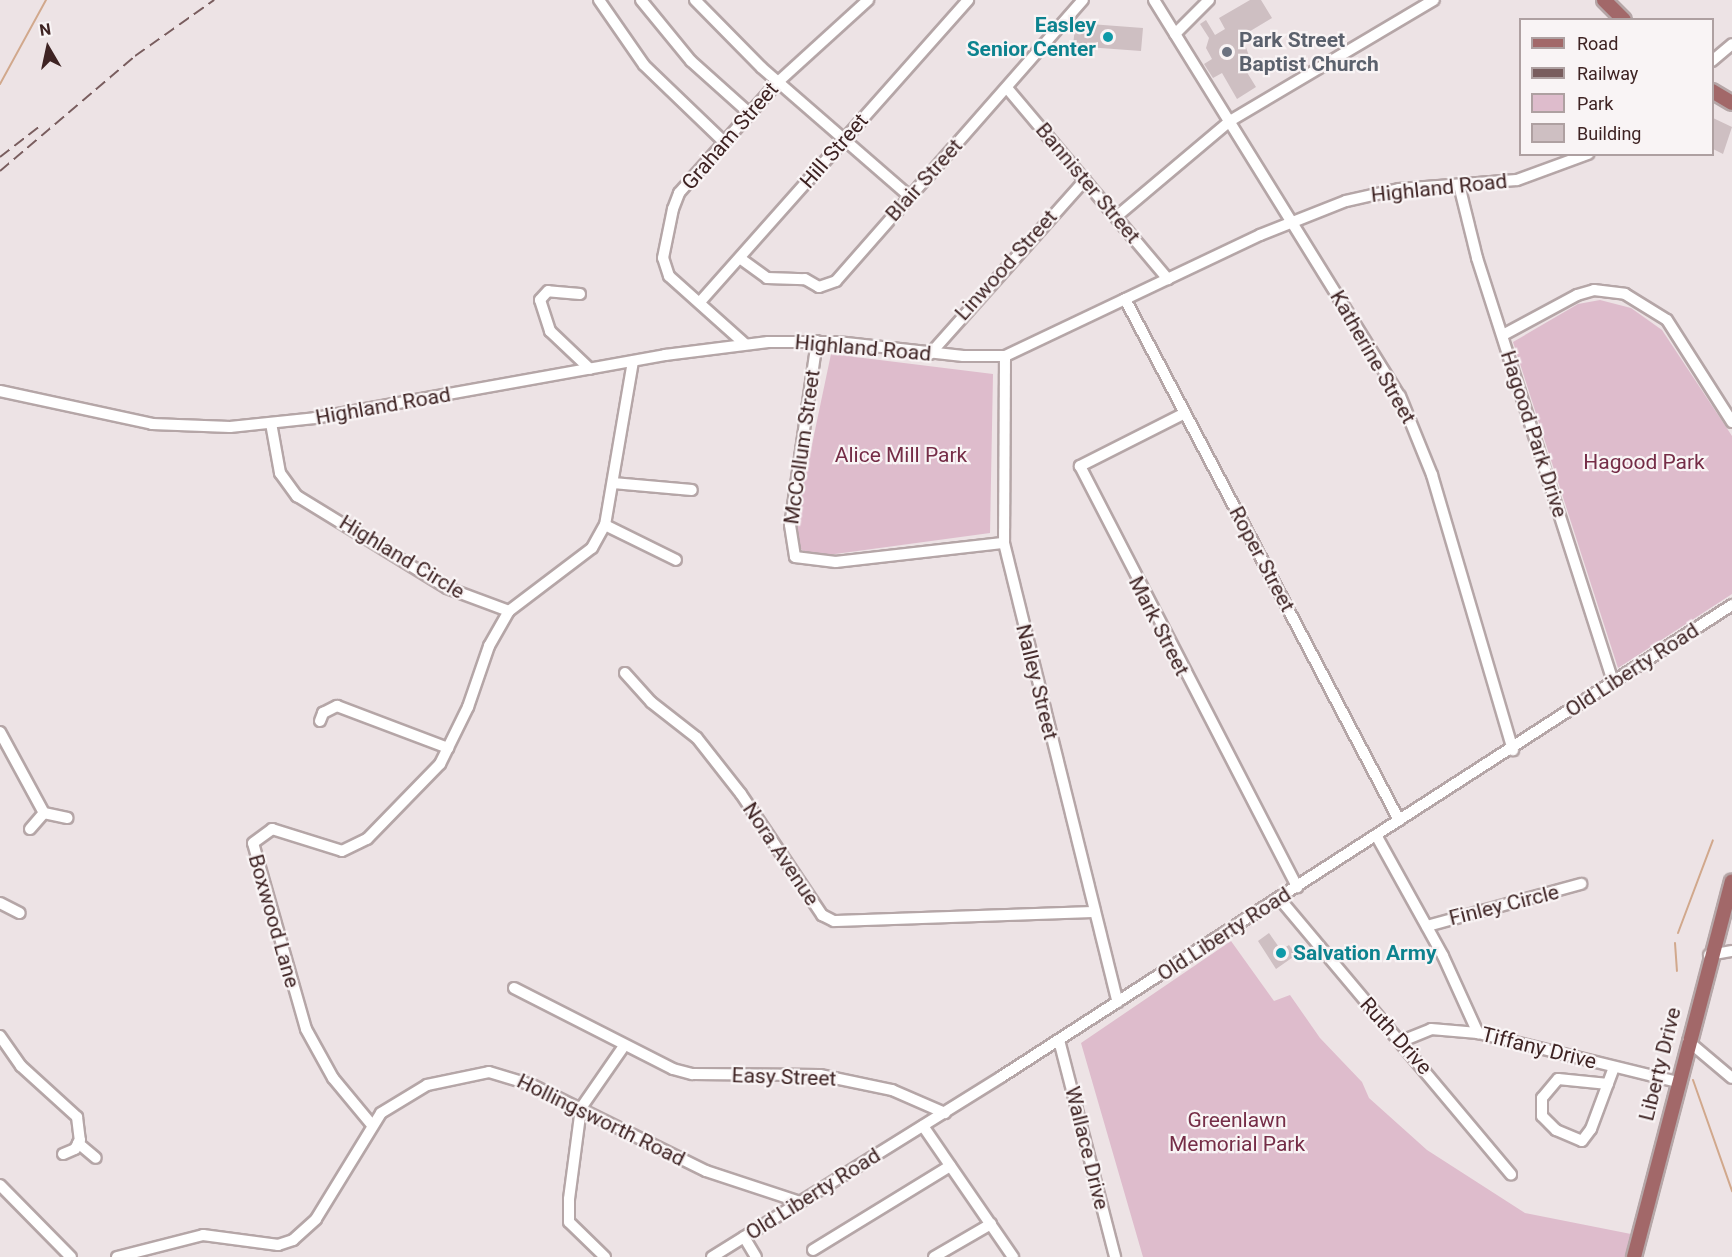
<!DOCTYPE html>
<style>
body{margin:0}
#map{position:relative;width:1732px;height:1257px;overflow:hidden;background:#ede3e5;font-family:Roboto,sans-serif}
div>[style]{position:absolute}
.green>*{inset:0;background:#debccc}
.stream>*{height:2px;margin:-1px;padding:0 1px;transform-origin:1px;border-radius:1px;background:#d1a88c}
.building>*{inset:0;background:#cebfc2}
.roads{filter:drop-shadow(2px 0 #b5a6a7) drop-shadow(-2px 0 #b5a6a7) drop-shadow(0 2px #b5a6a7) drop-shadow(0 -2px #b5a6a7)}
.minor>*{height:10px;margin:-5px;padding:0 5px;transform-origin:5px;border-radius:5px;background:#fff}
.major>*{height:14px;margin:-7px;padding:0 7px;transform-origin:7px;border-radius:7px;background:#a26869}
.rail>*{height:2px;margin-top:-1px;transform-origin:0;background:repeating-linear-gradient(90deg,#795d5e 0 12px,transparent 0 18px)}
.dots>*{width:16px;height:16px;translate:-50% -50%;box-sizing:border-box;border:3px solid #f9f4f5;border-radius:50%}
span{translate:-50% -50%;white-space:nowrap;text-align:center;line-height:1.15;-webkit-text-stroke:4.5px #f9f4f5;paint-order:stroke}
.culture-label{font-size:21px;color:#0d838f;font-weight:700}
.right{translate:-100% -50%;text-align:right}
.left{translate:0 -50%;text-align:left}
.worship-label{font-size:21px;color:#5b616d;font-weight:700}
.street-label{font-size:21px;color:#3e2323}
.park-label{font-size:21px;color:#752d47}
.legend{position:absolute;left:1519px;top:18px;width:195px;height:138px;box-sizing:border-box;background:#f9f4f5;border:2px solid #aea0a1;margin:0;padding:8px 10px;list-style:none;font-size:18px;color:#3e2323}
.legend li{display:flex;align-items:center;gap:12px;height:30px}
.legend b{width:30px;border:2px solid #aea0a1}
.north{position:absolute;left:18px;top:18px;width:60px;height:60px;-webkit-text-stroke:4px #f9f4f5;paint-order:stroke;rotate:351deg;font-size:16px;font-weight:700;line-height:24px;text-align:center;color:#3e2323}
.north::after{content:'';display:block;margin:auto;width:21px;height:27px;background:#3e2323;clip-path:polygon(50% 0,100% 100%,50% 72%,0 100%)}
</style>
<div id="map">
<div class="green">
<div style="clip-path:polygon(1600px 300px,1631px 308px,1662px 330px,1732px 436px,1732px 594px,1618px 668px,1513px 342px,1578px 304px)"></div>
<div style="clip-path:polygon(831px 354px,993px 374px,990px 533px,813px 557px,796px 546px,797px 516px)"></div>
<div style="clip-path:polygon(1231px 941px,1274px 1001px,1290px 995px,1320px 1038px,1362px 1082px,1369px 1098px,1427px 1150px,1525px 1213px,1631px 1234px,1625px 1257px,1143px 1257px,1081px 1043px)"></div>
</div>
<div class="stream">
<div style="left:0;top:84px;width:96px;rotate:-61.3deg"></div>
<div style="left:1678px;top:933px;width:99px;rotate:-69.4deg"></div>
<div style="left:1675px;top:943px;width:28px;rotate:86deg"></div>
<div style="left:1668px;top:1035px;width:12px;rotate:70deg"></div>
<div style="left:1693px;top:1080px;width:118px;rotate:70.6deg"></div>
</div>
<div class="building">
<div style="clip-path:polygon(1250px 0,1261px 0,1272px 18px,1242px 36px,1249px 56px,1240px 61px,1256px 87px,1237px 99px,1222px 73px,1213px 78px,1204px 64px,1212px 59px,1206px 48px,1209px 38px,1200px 24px,1206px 20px,1215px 35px,1225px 29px,1219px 18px)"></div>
<div style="clip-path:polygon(1090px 24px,1143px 28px,1141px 51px,1073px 46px,1075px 27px,1090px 28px)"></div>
<div style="clip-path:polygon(1713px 118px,1732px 127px,1723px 154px,1713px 149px)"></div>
<div style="clip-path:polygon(1269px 933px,1281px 950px,1289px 945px,1296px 955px,1276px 969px,1258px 941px)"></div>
</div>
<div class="roads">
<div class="minor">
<div style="left:599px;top:0;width:79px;rotate:55.3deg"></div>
<div style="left:644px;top:65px;width:112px;rotate:43.9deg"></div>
<div style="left:641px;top:0;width:79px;rotate:50.7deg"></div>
<div style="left:691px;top:61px;width:78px;rotate:41.9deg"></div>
<div style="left:695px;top:0;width:95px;rotate:45.4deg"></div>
<div style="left:762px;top:68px;width:195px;rotate:41deg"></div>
<div style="left:1154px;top:0;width:466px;rotate:58.2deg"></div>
<div style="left:1400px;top:396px;width:85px;rotate:67.9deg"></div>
<div style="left:1432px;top:475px;width:287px;rotate:73.6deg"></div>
<div style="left:1175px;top:34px;width:48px;rotate:-45deg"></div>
<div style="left:1712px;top:61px;width:26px;rotate:-40deg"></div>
<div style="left:1007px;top:88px;width:250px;rotate:49.9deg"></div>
<div style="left:1459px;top:185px;width:75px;rotate:76.1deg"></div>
<div style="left:1477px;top:258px;width:444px;rotate:72.2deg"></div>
<div style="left:1116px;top:217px;width:149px;rotate:-40.1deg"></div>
<div style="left:1230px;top:121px;width:237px;rotate:-30.7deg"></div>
<div style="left:741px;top:259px;width:32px;rotate:36deg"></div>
<div style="left:767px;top:278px;width:38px;rotate:2deg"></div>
<div style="left:805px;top:279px;width:16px;rotate:30deg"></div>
<div style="left:819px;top:287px;width:18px;rotate:-19deg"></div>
<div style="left:836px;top:281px;width:374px;rotate:-48.7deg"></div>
<div style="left:580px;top:294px;width:32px;rotate:-175deg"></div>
<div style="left:548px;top:291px;width:12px;rotate:132deg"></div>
<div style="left:540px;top:300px;width:33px;rotate:72deg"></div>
<div style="left:550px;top:331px;width:55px;rotate:43.5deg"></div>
<div style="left:1125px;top:299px;width:589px;rotate:62.26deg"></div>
<div style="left:700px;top:302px;width:404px;rotate:-48.4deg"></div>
<div style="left:1503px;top:335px;width:84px;rotate:-28.4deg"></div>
<div style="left:1577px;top:295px;width:18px;rotate:-16deg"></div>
<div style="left:1594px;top:290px;width:31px;rotate:7deg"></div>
<div style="left:1625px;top:294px;width:49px;rotate:31.8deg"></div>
<div style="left:1667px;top:320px;width:121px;rotate:57.5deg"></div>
<div style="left:817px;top:341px;width:186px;rotate:98.3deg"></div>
<div style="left:790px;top:525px;width:32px;rotate:81deg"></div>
<div style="left:795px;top:557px;width:41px;rotate:7deg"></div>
<div style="left:836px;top:562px;width:169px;rotate:-6.5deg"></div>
<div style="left:745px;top:344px;width:102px;rotate:-138.2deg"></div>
<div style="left:669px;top:276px;width:19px;rotate:-108deg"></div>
<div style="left:663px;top:258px;width:50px;rotate:-78.5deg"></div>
<div style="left:673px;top:209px;width:17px;rotate:-69deg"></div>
<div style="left:679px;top:193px;width:149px;rotate:-48.3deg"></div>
<div style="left:778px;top:82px;width:122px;rotate:-42.3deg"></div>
<div style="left:930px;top:354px;width:233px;rotate:-48.3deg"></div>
<div style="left:1005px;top:356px;width:187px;rotate:90.3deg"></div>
<div style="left:1004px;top:543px;width:473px;rotate:76.1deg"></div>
<div style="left:0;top:391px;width:156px;rotate:12.2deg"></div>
<div style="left:152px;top:424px;width:78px;rotate:2.2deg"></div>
<div style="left:230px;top:427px;width:85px;rotate:-6deg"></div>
<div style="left:315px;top:418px;width:356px;rotate:-10.2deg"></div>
<div style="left:665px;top:355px;width:104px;rotate:-7.2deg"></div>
<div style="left:768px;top:342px;width:69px"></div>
<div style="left:837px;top:342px;width:127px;rotate:6.3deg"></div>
<div style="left:963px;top:356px;width:42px"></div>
<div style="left:1005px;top:356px;width:282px;rotate:-25.4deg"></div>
<div style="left:1260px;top:235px;width:92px;rotate:-21.6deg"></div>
<div style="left:1346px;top:201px;width:54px;rotate:-12.8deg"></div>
<div style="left:1399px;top:189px;width:118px;rotate:-4.4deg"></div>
<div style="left:1517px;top:180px;width:76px;rotate:-20.1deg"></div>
<div style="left:1185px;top:413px;width:118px;rotate:153.2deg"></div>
<div style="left:1080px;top:466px;width:474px;rotate:62.7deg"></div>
<div style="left:271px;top:423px;width:51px;rotate:79.8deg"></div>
<div style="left:280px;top:473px;width:29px;rotate:54deg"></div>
<div style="left:297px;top:496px;width:176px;rotate:31.5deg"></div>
<div style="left:447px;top:588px;width:66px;rotate:20.4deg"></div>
<div style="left:509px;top:611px;width:104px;rotate:-37.2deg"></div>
<div style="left:592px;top:548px;width:26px;rotate:-61deg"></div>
<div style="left:605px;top:525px;width:166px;rotate:-80.3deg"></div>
<div style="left:613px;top:483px;width:79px;rotate:5.1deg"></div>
<div style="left:605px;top:525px;width:79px;rotate:26.2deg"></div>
<div style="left:625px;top:673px;width:39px;rotate:48deg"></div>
<div style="left:651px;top:702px;width:58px;rotate:38deg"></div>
<div style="left:697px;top:738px;width:71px;rotate:51.8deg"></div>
<div style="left:741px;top:794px;width:146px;rotate:56.2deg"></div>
<div style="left:822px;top:915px;width:13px;rotate:27deg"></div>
<div style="left:834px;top:921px;width:261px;rotate:-2deg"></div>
<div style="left:320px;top:721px;width:9px;rotate:-69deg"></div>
<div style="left:323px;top:713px;width:16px;rotate:-27deg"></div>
<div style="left:337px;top:706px;width:119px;rotate:20.7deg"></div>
<div style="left:0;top:732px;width:92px;rotate:61.5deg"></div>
<div style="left:44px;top:813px;width:24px;rotate:12deg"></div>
<div style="left:30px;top:829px;width:21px;rotate:-49deg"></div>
<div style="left:1376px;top:835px;width:138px;rotate:61deg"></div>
<div style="left:1443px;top:956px;width:85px;rotate:65.6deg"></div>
<div style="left:1279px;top:898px;width:361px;rotate:50deg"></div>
<div style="left:0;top:903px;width:22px;rotate:27deg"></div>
<div style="left:1427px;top:926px;width:160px;rotate:-15.3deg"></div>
<div style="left:1709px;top:955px;width:23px;rotate:-10deg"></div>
<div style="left:514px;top:988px;width:178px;rotate:27deg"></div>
<div style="left:673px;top:1069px;width:20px;rotate:15deg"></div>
<div style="left:692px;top:1074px;width:128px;rotate:0.4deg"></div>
<div style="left:820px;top:1075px;width:74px;rotate:11.8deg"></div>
<div style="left:892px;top:1090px;width:58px;rotate:23.5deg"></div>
<div style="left:0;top:1036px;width:37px;rotate:55deg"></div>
<div style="left:21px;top:1066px;width:76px;rotate:42.3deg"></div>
<div style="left:77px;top:1117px;width:23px;rotate:83deg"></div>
<div style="left:80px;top:1140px;width:10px;rotate:119deg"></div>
<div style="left:75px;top:1149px;width:13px;rotate:157deg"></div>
<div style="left:1059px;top:1040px;width:224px;rotate:75.5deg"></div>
<div style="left:1402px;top:1041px;width:31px;rotate:-22deg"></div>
<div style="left:1431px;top:1029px;width:47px;rotate:4.9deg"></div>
<div style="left:1478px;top:1033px;width:205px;rotate:13.8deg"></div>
<div style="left:1688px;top:1041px;width:57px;rotate:40.1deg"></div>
<div style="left:1608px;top:1084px;width:50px;rotate:-174.3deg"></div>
<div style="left:1558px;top:1079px;width:25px;rotate:130deg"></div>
<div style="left:1542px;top:1098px;width:18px;rotate:90deg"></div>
<div style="left:1542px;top:1116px;width:20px;rotate:45deg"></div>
<div style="left:1556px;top:1130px;width:28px;rotate:23deg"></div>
<div style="left:1582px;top:1141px;width:15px;rotate:-53deg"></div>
<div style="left:1591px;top:1129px;width:66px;rotate:-69.6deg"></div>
<div style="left:372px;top:1125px;width:61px;rotate:-129.7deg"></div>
<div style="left:333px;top:1078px;width:56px;rotate:-118.9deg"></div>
<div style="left:306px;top:1029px;width:193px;rotate:-105.9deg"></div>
<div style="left:253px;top:843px;width:24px;rotate:-36deg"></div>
<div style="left:272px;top:829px;width:73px;rotate:17.4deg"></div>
<div style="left:342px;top:851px;width:28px;rotate:-26deg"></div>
<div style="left:367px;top:839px;width:105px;rotate:-45.8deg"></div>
<div style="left:440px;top:764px;width:64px;rotate:-63.8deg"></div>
<div style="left:468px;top:707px;width:65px;rotate:-71deg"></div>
<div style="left:489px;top:646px;width:40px;rotate:-60.3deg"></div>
<div style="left:923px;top:1126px;width:159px;rotate:55.5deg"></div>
<div style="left:78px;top:1143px;width:23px;rotate:40deg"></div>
<div style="left:0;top:1185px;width:101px;rotate:45.4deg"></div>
<div style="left:744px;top:1237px;width:23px;rotate:59deg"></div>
<div style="left:813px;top:1250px;width:161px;rotate:-31.5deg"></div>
<div style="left:117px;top:1257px;width:89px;rotate:-14.3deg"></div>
<div style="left:203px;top:1235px;width:76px;rotate:7.6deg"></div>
<div style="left:278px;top:1245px;width:16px;rotate:-18deg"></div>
<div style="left:293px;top:1240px;width:31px;rotate:-42deg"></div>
<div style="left:316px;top:1219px;width:124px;rotate:-58.5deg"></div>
<div style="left:381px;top:1113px;width:54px;rotate:-31.3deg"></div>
<div style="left:427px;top:1085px;width:63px;rotate:-11.8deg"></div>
<div style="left:489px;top:1072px;width:45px;rotate:16.8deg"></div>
<div style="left:532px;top:1085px;width:194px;rotate:26.3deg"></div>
<div style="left:706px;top:1171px;width:99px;rotate:18.3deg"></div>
<div style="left:605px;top:1257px;width:50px;rotate:-135.8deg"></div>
<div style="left:569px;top:1222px;width:23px;rotate:-90deg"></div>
<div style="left:569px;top:1199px;width:92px;rotate:-82.5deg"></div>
<div style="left:581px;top:1108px;width:75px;rotate:-55.3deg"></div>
<div style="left:712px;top:1257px;width:340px;rotate:-31.9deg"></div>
<div style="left:1001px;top:1077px;width:870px;rotate:-32.85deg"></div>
<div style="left:934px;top:1257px;width:66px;rotate:-30.1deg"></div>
</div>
<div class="major">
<div style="left:1604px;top:0;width:28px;rotate:45deg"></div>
<div style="left:1712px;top:91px;width:23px;rotate:31deg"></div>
<div style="left:1634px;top:1257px;width:388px;rotate:-75.4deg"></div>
</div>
</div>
<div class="rail">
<div style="left:0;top:157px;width:51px;rotate:-37.8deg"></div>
<div style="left:0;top:171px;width:177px;rotate:-40.4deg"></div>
<div style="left:135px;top:56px;width:97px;rotate:-35.3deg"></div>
</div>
<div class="dots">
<div style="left:1108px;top:37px;background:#0f9aa8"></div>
<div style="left:1227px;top:52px;background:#6b7280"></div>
<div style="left:1281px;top:953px;background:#0f9aa8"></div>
</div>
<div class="culture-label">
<span class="right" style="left:1096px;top:37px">Easley<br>Senior Center</span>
<span class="left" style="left:1293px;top:953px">Salvation Army</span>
</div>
<div class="worship-label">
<span class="left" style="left:1239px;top:52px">Park Street<br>Baptist Church</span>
</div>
<div class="street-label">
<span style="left:730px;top:136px;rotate:-49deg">Graham Street</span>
<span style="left:834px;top:151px;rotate:-49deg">Hill Street</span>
<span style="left:924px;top:180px;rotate:-48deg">Blair Street</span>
<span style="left:1088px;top:183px;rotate:50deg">Bannister Street</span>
<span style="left:1439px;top:188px;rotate:-6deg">Highland Road</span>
<span style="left:1006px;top:265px;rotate:-48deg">Linwood Street</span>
<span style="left:863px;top:348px;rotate:5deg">Highland Road</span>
<span style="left:1373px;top:357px;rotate:60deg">Katherine Street</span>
<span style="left:383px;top:406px;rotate:-10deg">Highland Road</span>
<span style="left:1534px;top:434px;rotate:72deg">Hagood Park Drive</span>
<span style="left:802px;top:447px;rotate:-82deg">McCollum Street</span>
<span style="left:402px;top:557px;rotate:31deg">Highland Circle</span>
<span style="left:1262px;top:559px;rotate:62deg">Roper Street</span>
<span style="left:1159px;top:626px;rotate:63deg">Mark Street</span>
<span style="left:1632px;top:670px;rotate:-33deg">Old Liberty Road</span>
<span style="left:1037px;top:682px;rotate:76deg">Nalley Street</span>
<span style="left:781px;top:854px;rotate:56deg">Nora Avenue</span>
<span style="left:1504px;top:905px;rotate:-14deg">Finley Circle</span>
<span style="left:274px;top:921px;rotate:74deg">Boxwood Lane</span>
<span style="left:1224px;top:934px;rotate:-33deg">Old Liberty Road</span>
<span style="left:1396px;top:1036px;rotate:48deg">Ruth Drive</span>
<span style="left:1539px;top:1048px;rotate:14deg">Tiffany Drive</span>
<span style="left:1660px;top:1064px;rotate:-76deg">Liberty Drive</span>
<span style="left:784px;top:1077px;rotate:2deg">Easy Street</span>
<span style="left:601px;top:1120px;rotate:26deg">Hollingsworth Road</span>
<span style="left:1087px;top:1148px;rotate:76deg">Wallace Drive</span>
<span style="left:813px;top:1194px;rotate:-32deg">Old Liberty Road</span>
</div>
<div class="park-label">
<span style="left:901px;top:455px">Alice Mill Park</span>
<span style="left:1644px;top:462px">Hagood Park</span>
<span style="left:1237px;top:1132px">Greenlawn<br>Memorial Park</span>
</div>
<ul class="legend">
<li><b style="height:8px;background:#a26869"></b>Road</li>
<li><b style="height:8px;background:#795d5e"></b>Railway</li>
<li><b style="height:16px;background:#debccc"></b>Park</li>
<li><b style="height:16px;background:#cebfc2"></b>Building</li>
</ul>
<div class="north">N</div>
</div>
